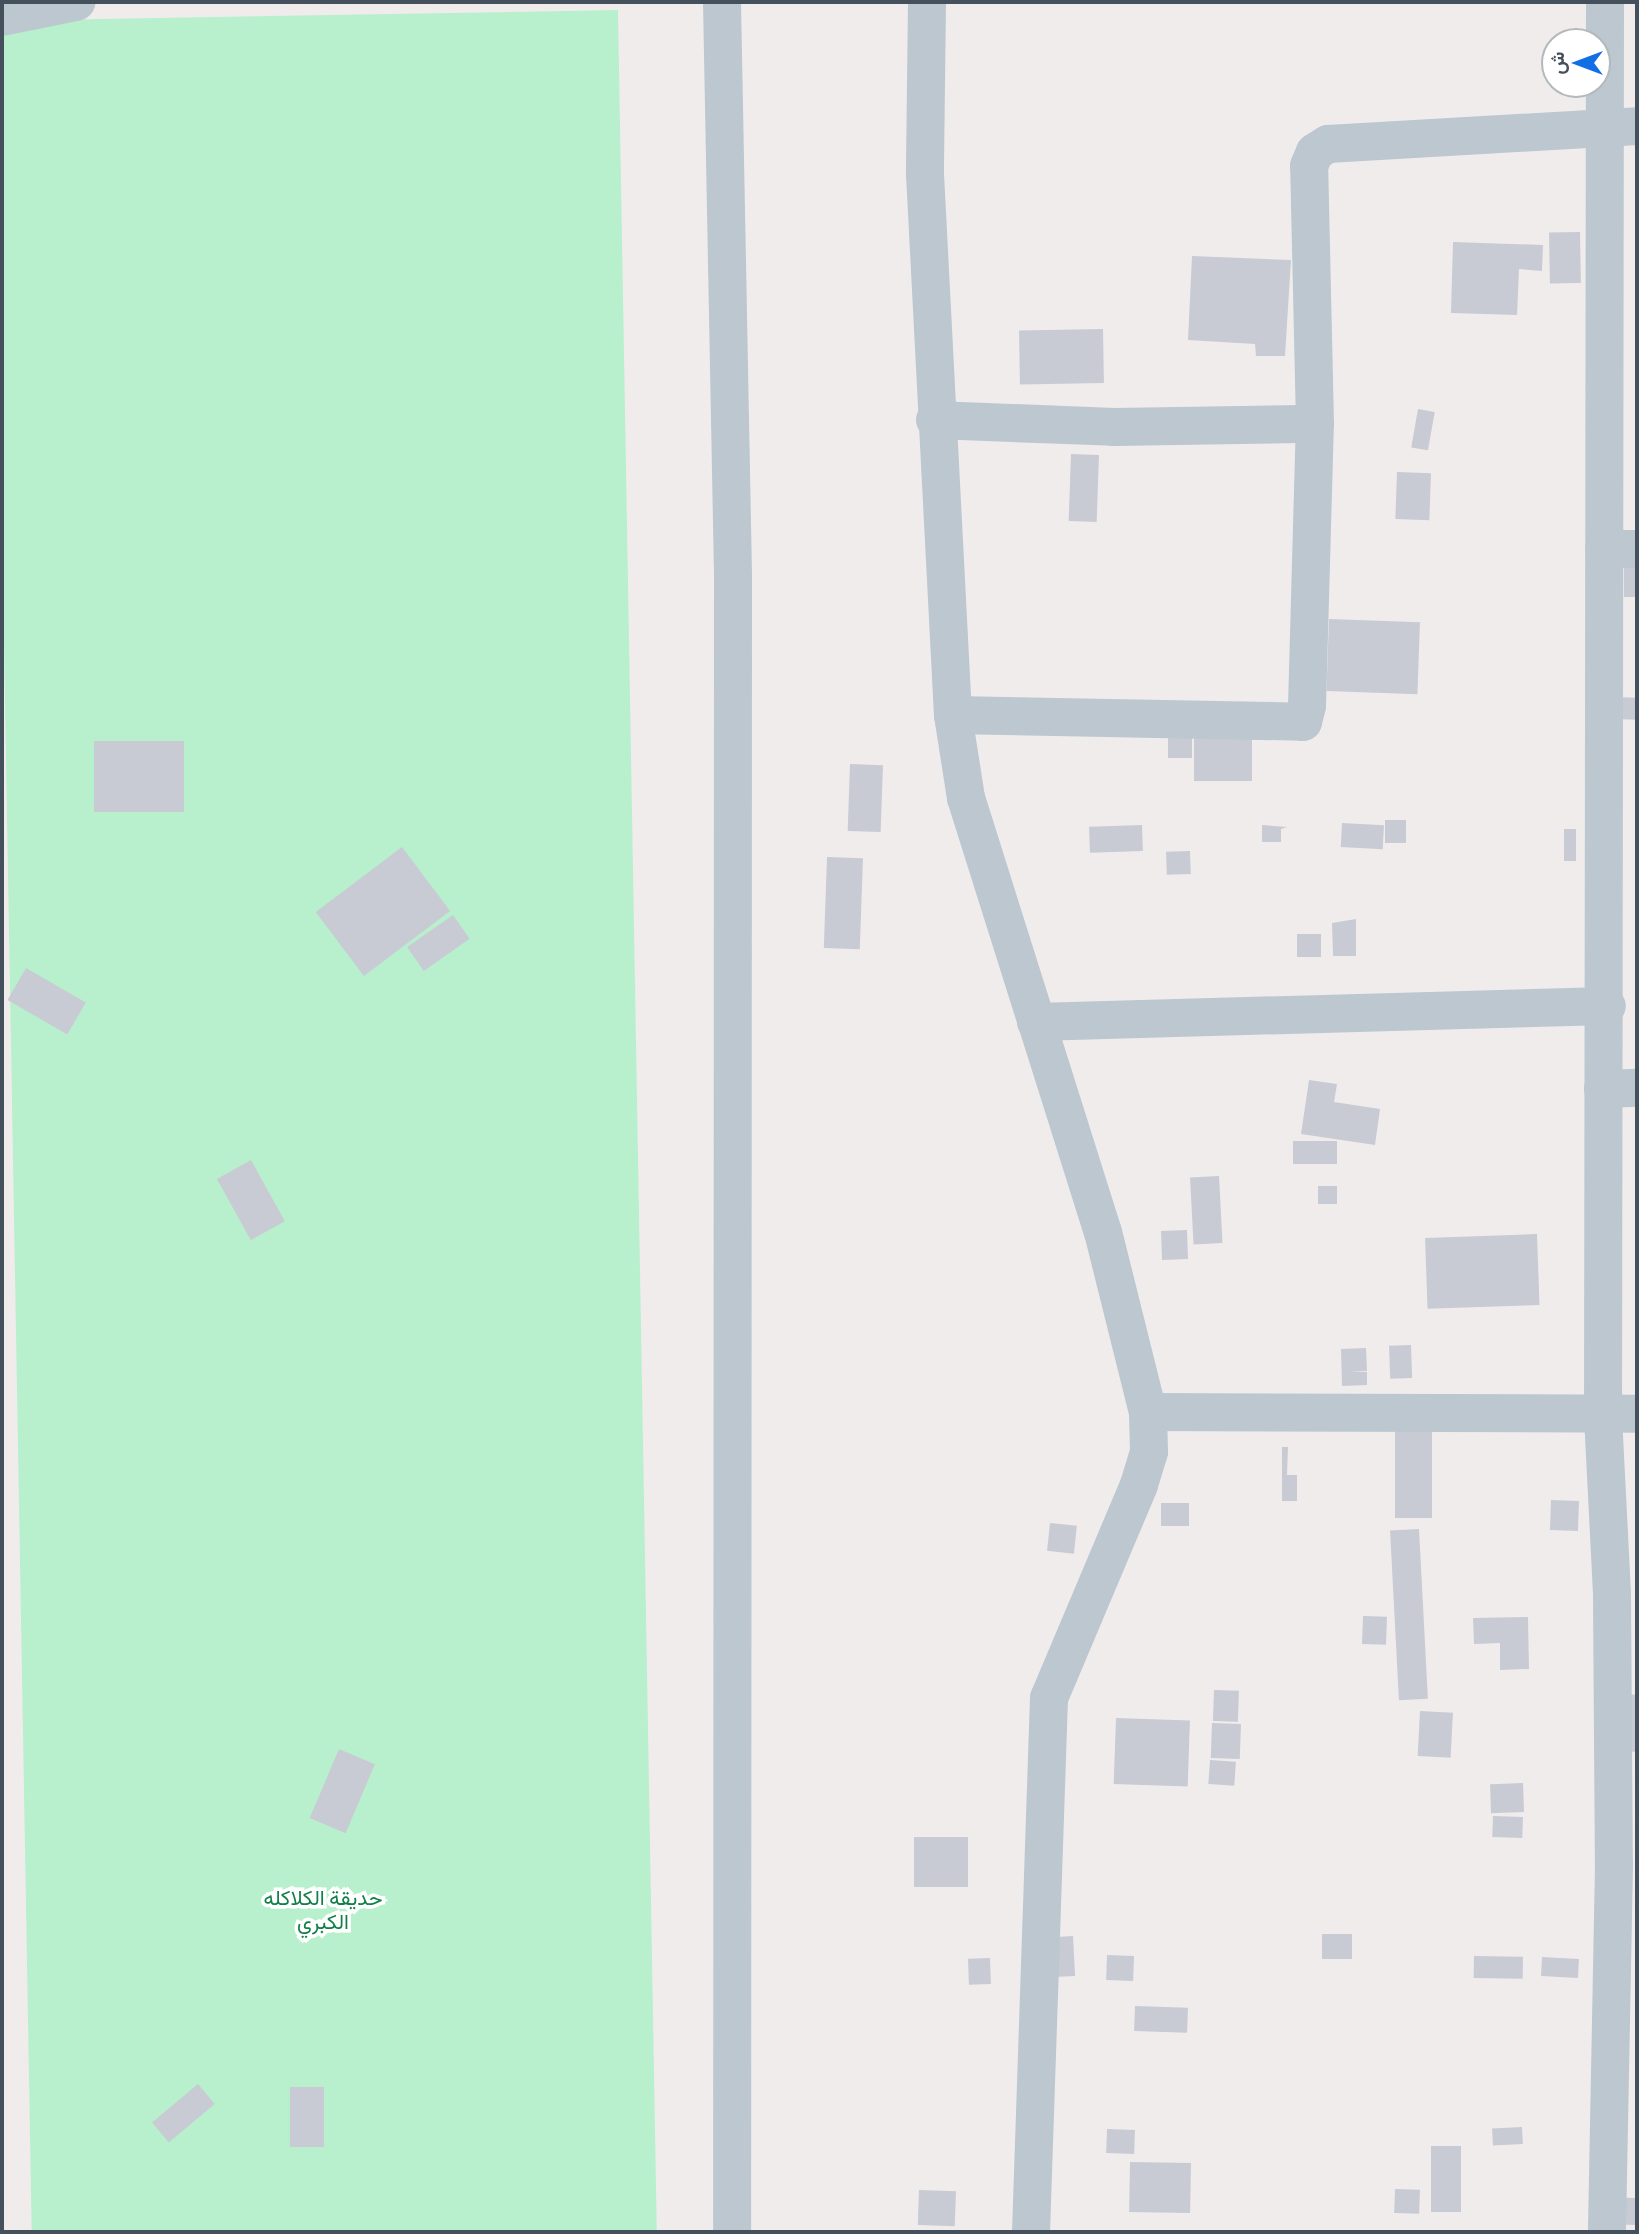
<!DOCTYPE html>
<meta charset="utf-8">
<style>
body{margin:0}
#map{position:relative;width:1639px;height:2234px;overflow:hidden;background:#f0ecec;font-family:"Titillium Web",Vazirmatn,sans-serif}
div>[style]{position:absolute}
.green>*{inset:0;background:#b8f0cd;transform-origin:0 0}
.building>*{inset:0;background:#c8cbd3;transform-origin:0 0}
.street>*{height:38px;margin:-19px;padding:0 19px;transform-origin:19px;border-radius:19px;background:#bcc7d0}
span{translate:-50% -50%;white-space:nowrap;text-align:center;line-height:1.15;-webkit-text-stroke:7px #fff;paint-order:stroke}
.park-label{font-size:21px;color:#127e48}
.frame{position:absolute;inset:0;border:4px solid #44505b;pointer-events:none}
.north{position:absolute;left:1541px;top:28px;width:70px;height:70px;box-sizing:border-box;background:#fff;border:2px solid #b4b9bd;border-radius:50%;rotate:270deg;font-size:19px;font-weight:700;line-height:28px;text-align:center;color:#44505b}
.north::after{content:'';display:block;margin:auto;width:24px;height:32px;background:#116ee5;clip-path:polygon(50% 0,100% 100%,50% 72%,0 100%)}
</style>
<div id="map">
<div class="green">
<div style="left:618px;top:10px;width:2222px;height:625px;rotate:89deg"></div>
</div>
<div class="building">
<div style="left:1580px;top:232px;width:51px;height:31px;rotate:89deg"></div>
<div style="clip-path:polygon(1453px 242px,1543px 245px,1542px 271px,1519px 269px,1517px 315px,1451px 313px)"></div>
<div style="clip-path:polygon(1192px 256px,1291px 260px,1285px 356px,1256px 356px,1255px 344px,1188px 340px)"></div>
<div style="left:1103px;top:329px;width:54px;height:84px;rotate:89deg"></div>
<div style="left:1418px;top:409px;width:17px;height:39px;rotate:10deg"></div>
<div style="left:1071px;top:454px;width:28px;height:67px;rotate:2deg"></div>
<div style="left:1397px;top:472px;width:34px;height:47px;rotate:2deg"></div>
<div style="left:1624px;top:567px;width:13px;height:30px"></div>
<div style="left:1329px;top:619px;width:91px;height:72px;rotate:2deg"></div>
<div style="left:1613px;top:697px;width:24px;height:22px;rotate:2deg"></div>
<div style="left:1168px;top:732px;width:24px;height:26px"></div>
<div style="left:1194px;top:736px;width:58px;height:45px"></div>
<div style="left:94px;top:741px;width:90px;height:71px"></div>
<div style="left:850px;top:764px;width:33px;height:67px;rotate:2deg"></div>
<div style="left:1385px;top:820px;width:21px;height:23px"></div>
<div style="left:1342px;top:823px;width:42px;height:24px;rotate:3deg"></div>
<div style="left:1142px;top:825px;width:26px;height:53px;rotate:88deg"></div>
<div style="clip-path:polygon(1262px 825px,1287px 827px,1281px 829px,1281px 842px,1262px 842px)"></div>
<div style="left:1564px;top:829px;width:12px;height:32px"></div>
<div style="left:402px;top:847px;width:80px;height:108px;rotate:53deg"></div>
<div style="left:1190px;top:851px;width:23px;height:24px;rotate:88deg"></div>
<div style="left:827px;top:857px;width:36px;height:91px;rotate:2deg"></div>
<div style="left:453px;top:915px;width:29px;height:56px;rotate:55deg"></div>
<div style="clip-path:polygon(1356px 919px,1356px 956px,1333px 956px,1332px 923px)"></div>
<div style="left:1297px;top:934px;width:24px;height:23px"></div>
<div style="left:26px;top:968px;width:69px;height:37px;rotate:30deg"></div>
<div style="clip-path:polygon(1309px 1080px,1337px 1084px,1334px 1102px,1380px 1109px,1375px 1145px,1301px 1134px)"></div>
<div style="left:1293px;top:1141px;width:44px;height:23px"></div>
<div style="left:251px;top:1160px;width:70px;height:39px;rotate:61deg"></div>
<div style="left:1219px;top:1176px;width:67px;height:29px;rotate:87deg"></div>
<div style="left:1318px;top:1186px;width:19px;height:18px"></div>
<div style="left:1187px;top:1230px;width:29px;height:26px;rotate:88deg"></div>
<div style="left:1537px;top:1234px;width:71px;height:112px;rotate:88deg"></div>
<div style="left:1411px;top:1345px;width:33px;height:22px;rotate:88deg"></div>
<div style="clip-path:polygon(1366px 1348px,1367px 1371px,1350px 1372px,1367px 1372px,1367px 1385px,1342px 1386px,1341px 1349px)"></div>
<div style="left:1395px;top:1421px;width:37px;height:97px"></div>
<div style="clip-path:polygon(1282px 1447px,1288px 1447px,1287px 1475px,1297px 1475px,1297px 1501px,1282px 1501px)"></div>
<div style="left:1551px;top:1500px;width:28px;height:30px;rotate:2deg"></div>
<div style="left:1161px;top:1503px;width:28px;height:23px"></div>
<div style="left:1050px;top:1523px;width:27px;height:28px;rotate:6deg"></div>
<div style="left:1419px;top:1529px;width:170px;height:29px;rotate:87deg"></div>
<div style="left:1363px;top:1616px;width:24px;height:28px;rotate:2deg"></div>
<div style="clip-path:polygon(1528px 1617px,1529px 1669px,1500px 1670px,1500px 1643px,1474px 1644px,1473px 1618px)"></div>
<div style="left:1214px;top:1690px;width:25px;height:31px;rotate:2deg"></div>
<div style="clip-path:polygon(1628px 1694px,1637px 1695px,1637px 1752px,1626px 1751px)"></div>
<div style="left:1420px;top:1711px;width:33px;height:45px;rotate:3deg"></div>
<div style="left:1116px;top:1718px;width:74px;height:66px;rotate:2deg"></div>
<div style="left:1212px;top:1723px;width:29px;height:35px;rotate:2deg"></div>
<div style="left:339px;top:1749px;width:39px;height:75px;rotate:23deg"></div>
<div style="left:1210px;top:1760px;width:26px;height:24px;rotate:4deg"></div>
<div style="left:1523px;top:1783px;width:29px;height:33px;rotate:88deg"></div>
<div style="left:1493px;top:1816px;width:30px;height:21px;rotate:2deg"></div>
<div style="left:914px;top:1837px;width:54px;height:50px"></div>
<div style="left:1322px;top:1934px;width:30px;height:25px"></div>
<div style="left:1073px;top:1936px;width:40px;height:27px;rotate:87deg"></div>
<div style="left:1107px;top:1955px;width:27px;height:25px;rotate:2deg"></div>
<div style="left:1474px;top:1956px;width:49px;height:22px;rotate:1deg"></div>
<div style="left:1542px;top:1957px;width:37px;height:19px;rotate:3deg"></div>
<div style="left:990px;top:1958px;width:26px;height:22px;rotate:88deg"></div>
<div style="left:1135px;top:2006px;width:53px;height:25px;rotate:2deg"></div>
<div style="left:198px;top:2084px;width:26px;height:60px;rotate:50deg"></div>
<div style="left:290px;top:2087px;width:34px;height:60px"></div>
<div style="left:1522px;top:2127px;width:17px;height:30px;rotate:87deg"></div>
<div style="left:1107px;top:2129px;width:28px;height:24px;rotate:2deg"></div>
<div style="left:1431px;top:2146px;width:30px;height:66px"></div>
<div style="left:1130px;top:2162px;width:61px;height:50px;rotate:1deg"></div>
<div style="left:1395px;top:2189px;width:25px;height:24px;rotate:2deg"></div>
<div style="left:919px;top:2190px;width:37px;height:35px;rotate:2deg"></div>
<div style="left:1605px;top:2197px;width:32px;height:27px;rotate:2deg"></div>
</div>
<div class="street">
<div style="left:722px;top:2px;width:575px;rotate:88.9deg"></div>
<div style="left:733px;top:577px;width:1655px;rotate:90.03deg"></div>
<div style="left:927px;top:2px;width:172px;rotate:90.7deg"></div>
<div style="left:925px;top:174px;width:542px;rotate:87.04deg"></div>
<div style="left:953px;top:715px;width:84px;rotate:81.1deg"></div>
<div style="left:966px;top:798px;width:455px;rotate:72.5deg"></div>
<div style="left:1103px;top:1232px;width:186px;rotate:76deg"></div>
<div style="left:1148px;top:1412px;width:40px;rotate:88.6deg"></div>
<div style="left:1149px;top:1452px;width:34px;rotate:107deg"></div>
<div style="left:1139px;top:1485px;width:231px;rotate:112.9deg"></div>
<div style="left:1049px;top:1698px;width:534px;rotate:91.93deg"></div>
<div style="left:1605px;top:2px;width:1414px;rotate:90.08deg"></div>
<div style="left:1603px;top:1416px;width:179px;rotate:87.1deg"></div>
<div style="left:1612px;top:1595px;width:270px;rotate:89.6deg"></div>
<div style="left:1614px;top:1865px;width:367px;rotate:91.1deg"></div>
<div style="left:2px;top:17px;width:76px;rotate:-11.5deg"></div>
<div style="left:935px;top:420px;width:179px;rotate:2.2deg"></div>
<div style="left:1114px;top:427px;width:201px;rotate:-0.9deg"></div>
<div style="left:1604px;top:549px;width:33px"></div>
<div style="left:953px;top:715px;width:350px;rotate:1.1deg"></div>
<div style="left:1303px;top:722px;width:16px;rotate:-76deg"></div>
<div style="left:1307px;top:706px;width:282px;rotate:-88.4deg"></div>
<div style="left:1315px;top:424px;width:258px;rotate:-91.3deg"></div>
<div style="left:1309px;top:166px;width:15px;rotate:-67deg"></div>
<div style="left:1315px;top:152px;width:15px;rotate:-32deg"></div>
<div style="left:1328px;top:144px;width:310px;rotate:-3.3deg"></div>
<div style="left:1036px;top:1022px;width:571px;rotate:-1.61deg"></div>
<div style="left:1603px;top:1089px;width:34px;rotate:-2deg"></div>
<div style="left:1148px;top:1412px;width:489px;rotate:0.2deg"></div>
</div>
<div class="park-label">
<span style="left:323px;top:1909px">حديقة الكلاكله<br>الكبري</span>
</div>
<div class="frame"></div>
<div class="north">ش</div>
</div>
